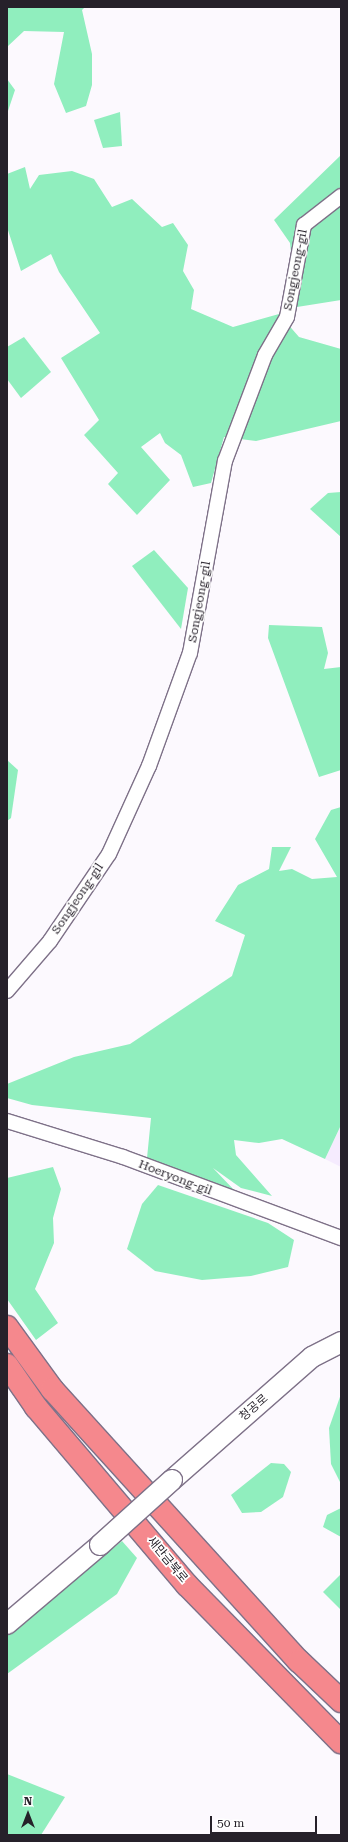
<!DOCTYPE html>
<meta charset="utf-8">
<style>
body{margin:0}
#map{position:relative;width:348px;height:1842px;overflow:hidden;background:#fcf9fe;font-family:"Roboto Serif","Noto Sans KR",serif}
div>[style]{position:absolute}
.built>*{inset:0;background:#f5ebfe}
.green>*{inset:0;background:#90eebe}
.roads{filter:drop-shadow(1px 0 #7e7188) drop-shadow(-1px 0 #7e7188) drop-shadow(0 1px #7e7188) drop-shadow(0 -1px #7e7188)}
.street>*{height:14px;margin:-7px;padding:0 7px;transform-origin:7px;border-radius:7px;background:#fff}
.secondary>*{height:20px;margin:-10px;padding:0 10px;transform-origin:10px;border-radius:10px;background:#fff}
.highway>*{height:22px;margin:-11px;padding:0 11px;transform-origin:11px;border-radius:11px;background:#f5888d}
.bridges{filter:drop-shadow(1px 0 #7e7188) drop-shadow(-1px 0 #7e7188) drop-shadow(0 1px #7e7188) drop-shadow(0 -1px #7e7188)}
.secondary-bridge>*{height:20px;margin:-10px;padding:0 10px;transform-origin:10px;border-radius:10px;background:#fff}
span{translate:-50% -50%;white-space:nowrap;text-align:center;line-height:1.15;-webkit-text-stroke:3.5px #fff;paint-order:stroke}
.street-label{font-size:12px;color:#26212a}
.frame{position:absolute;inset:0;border:8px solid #26212a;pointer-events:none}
.north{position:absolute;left:8px;top:1794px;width:40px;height:40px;-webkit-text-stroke:3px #fff;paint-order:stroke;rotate:0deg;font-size:11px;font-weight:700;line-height:16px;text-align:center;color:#26212a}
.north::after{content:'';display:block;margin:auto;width:14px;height:18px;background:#26212a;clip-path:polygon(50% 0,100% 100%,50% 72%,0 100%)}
.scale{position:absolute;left:210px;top:1816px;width:107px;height:18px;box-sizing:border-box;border:2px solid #26212a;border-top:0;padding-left:5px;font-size:12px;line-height:14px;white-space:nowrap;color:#26212a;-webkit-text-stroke:3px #fff;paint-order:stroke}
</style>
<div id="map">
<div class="built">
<div style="clip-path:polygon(341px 1125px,341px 1167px,325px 1159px)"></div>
</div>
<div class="green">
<div style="clip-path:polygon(7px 7px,85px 7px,82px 10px,92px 54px,92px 85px,86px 106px,66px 113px,54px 84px,64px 32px,24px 31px,7px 47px)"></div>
<div style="clip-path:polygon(7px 79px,15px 90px,7px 114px)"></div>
<div style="clip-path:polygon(120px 112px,122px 146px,103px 148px,94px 120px)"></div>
<div style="clip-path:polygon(341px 155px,341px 300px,297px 307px,290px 243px,274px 220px)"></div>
<div style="clip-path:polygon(25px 167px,30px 189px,39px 175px,72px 171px,94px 179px,112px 207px,132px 199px,162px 227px,173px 223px,188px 245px,183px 271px,194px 290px,191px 309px,233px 327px,279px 314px,299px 337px,341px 349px,341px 421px,256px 441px,224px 437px,211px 483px,193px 487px,181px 455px,165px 443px,160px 433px,141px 447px,170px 480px,137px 515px,108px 484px,118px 473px,84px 435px,99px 420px,61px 358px,100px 333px,59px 272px,51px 254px,21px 271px,7px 227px,7px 174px)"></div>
<div style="clip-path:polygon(24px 337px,51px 372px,21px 398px,7px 379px,7px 347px)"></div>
<div style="clip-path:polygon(341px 492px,341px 537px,310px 509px,328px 493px)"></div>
<div style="clip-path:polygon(154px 550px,188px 588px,181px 629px,132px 566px)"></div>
<div style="clip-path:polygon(269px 625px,322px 627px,328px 653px,324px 669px,341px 667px,341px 770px,319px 777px,268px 638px)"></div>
<div style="clip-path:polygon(7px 760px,18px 770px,11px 818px,7px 821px)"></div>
<div style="clip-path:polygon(341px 807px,341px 1125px,325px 1159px,282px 1139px,259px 1143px,234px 1140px,236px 1155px,272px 1196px,241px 1188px,213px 1168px,236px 1192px,147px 1158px,151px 1118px,32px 1105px,7px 1098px,7px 1084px,74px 1057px,130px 1044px,232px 976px,245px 935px,215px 921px,238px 885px,269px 869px,272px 847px,291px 847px,279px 871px,292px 869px,312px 879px,337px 877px,315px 839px,331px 810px)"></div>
<div style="clip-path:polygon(53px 1167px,61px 1189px,53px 1218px,54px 1243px,35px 1289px,58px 1323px,36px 1340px,7px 1299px,7px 1178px)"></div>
<div style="clip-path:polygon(158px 1185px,268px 1223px,294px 1240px,288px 1267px,251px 1276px,202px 1280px,155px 1271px,127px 1249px,142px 1204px)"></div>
<div style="clip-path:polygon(341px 1394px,341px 1484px,331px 1464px,329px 1428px)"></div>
<div style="clip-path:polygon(271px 1463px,284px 1464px,291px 1472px,283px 1497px,261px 1512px,242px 1513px,231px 1495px)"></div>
<div style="clip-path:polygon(341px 1508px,341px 1537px,323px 1527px,327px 1515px)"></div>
<div style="clip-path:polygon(122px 1541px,137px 1558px,117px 1594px,7px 1674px,7px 1631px)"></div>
<div style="clip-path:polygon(341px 1574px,341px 1610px,323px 1592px)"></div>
<div style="clip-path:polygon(7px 1774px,65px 1797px,41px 1835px,7px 1835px)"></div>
</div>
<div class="roads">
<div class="street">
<div style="left:7px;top:991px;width:66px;rotate:-49.3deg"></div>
<div style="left:50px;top:941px;width:105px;rotate:-55.9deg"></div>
<div style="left:109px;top:854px;width:97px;rotate:-65.6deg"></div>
<div style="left:149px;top:766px;width:120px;rotate:-70.1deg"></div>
<div style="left:190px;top:653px;width:195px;rotate:-79.7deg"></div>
<div style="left:225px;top:461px;width:113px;rotate:-69.3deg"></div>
<div style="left:265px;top:355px;width:44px;rotate:-59.9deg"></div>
<div style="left:287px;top:317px;width:94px;rotate:-79.5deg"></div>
<div style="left:304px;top:225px;width:47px;rotate:-38.1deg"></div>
<div style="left:7px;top:1121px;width:121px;rotate:17.2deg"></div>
<div style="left:123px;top:1157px;width:233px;rotate:20.4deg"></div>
</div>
<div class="secondary">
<div style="left:172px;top:1480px;width:186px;rotate:-41.3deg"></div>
<div style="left:312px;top:1357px;width:33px;rotate:-27deg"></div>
<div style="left:7px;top:1624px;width:122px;rotate:-40.3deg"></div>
</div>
<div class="highway">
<div style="left:7px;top:1327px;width:77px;rotate:54deg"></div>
<div style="left:52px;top:1389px;width:367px;rotate:47.8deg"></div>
<div style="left:299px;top:1661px;width:58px;rotate:43.6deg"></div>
<div style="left:7px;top:1365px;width:51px;rotate:55.4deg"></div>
<div style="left:36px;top:1407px;width:233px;rotate:49.7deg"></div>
<div style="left:187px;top:1585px;width:220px;rotate:45.6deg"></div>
</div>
</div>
<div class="bridges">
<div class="secondary-bridge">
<div style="left:100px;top:1545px;width:97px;rotate:-42.1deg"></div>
</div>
</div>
<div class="street-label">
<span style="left:296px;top:270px;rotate:-79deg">Songjeong-gil</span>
<span style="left:200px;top:602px;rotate:-80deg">Songjeong-gil</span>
<span style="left:78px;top:899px;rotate:-56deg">Songjeong-gil</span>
<span style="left:175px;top:1178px;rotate:21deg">Hoeryong-gil</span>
<span style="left:254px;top:1408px;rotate:-41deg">청공로</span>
<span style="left:167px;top:1560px;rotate:50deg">새만금북로</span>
</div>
<div class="frame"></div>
<div class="north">N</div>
<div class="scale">50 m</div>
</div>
